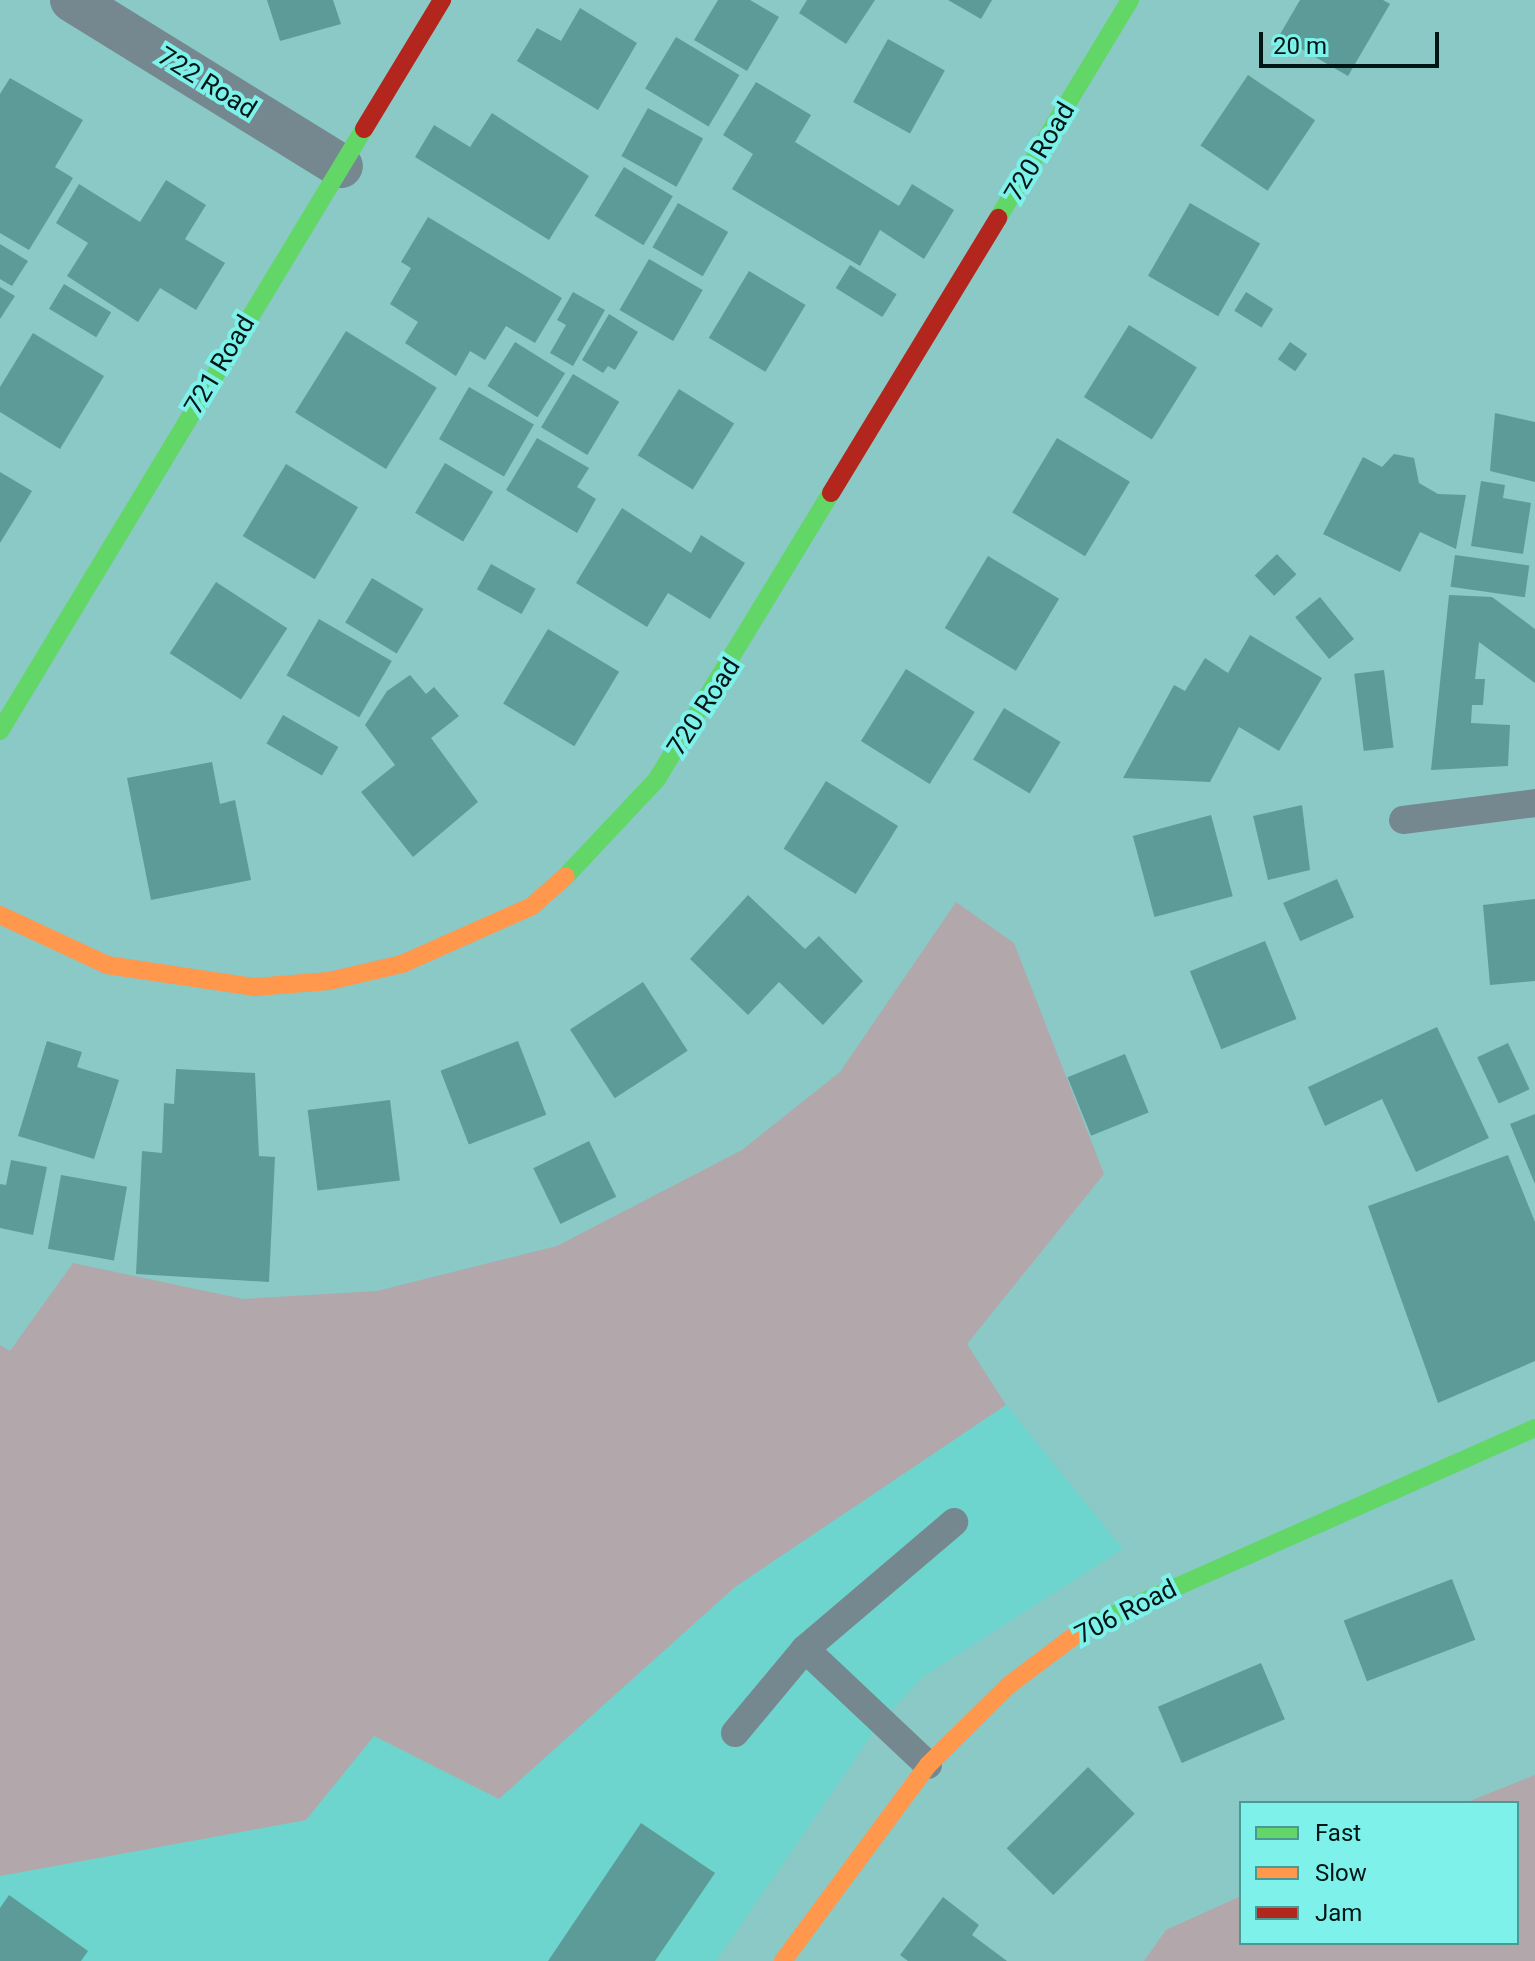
<!DOCTYPE html>
<style>
body{margin:0}
#map{position:relative;width:1535px;height:1961px;overflow:hidden;background:#8ac9c5;font-family:Roboto,sans-serif}
div>[style]{position:absolute}
.built>*{inset:0;background:#6ed5ce}
.green>*{inset:0;background:#b2a7ab}
.building>*{inset:0;background:#5d9b98;transform-origin:0 0}
.lane>*{height:28px;margin:-14px;padding:0 14px;transform-origin:14px;border-radius:14px;background:#76888f}
.street>*{height:44px;margin:-22px;padding:0 22px;transform-origin:22px;border-radius:22px;background:#76888f}
.fast>*{height:18px;margin:-9px;padding:0 9px;transform-origin:9px;border-radius:9px;background:#63d668}
.slow>*{height:18px;margin:-9px;padding:0 9px;transform-origin:9px;border-radius:9px;background:#ff974d}
.jam>*{height:18px;margin:-9px;padding:0 9px;transform-origin:9px;border-radius:9px;background:#b3261e}
span{translate:-50% -50%;white-space:nowrap;text-align:center;line-height:1.15;-webkit-text-stroke:8px #7df1ea;paint-order:stroke}
.street-label{font-size:26px;color:#001614}
.legend{position:absolute;left:1239px;top:1801px;width:280px;height:144px;box-sizing:border-box;background:#7df1ea;border:2px solid #4b9994;margin:0;padding:10px 14px;list-style:none;font-size:24px;color:#001614}
.legend li{display:flex;align-items:center;gap:16px;height:40px}
.legend b{width:40px;border:2px solid #4b9994}
.scale{position:absolute;left:1259px;top:32px;width:180px;height:36px;box-sizing:border-box;border:4px solid #001614;border-top:0;padding-left:10px;font-size:24px;line-height:28px;white-space:nowrap;color:#001614;-webkit-text-stroke:6px #7df1ea;paint-order:stroke}
</style>
<div id="map">
<div class="built">
<div style="clip-path:polygon(1006px 1405px,1123px 1549px,924px 1676px,882px 1720px,716px 1961px,0 1961px,0 1876px,306px 1820px,374px 1736px,499px 1798px,735px 1587px)"></div>
</div>
<div class="green">
<div style="clip-path:polygon(956px 902px,1014px 943px,1104px 1174px,967px 1344px,1006px 1405px,735px 1587px,499px 1799px,374px 1736px,306px 1820px,0 1876px,0 1345px,10px 1351px,73px 1263px,243px 1299px,377px 1291px,557px 1246px,742px 1150px,840px 1072px)"></div>
<div style="clip-path:polygon(1535px 1775px,1535px 1961px,1144px 1961px,1166px 1930px,1241px 1896px,1241px 1943px,1517px 1943px,1517px 1803px,1465px 1803px)"></div>
</div>
<div class="building">
<div style="clip-path:polygon(267px 0,333px 0,341px 24px,280px 41px)"></div>
<div style="clip-path:polygon(718px 0,750px 0,779px 17px,747px 71px,694px 40px)"></div>
<div style="clip-path:polygon(807px 0,875px 0,846px 44px,799px 13px)"></div>
<div style="clip-path:polygon(948px 0,992px 0,981px 19px)"></div>
<div style="clip-path:polygon(1300px 0,1383px 0,1390px 4px,1348px 76px,1279px 36px)"></div>
<div style="clip-path:polygon(580px 8px,637px 43px,598px 110px,517px 61px,537px 28px,561px 41px)"></div>
<div style="left:676px;top:37px;width:74px;height:60px;rotate:31deg"></div>
<div style="left:888px;top:39px;width:65px;height:72px;rotate:29deg"></div>
<div style="left:1248px;top:75px;width:81px;height:85px;rotate:34deg"></div>
<div style="clip-path:polygon(10px 78px,83px 120px,55px 167px,73px 178px,29px 250px,0 233px,0 94px)"></div>
<div style="clip-path:polygon(756px 82px,811px 115px,795px 142px,899px 206px,912px 184px,954px 210px,924px 259px,880px 230px,860px 266px,732px 189px,753px 154px,723px 135px)"></div>
<div style="left:648px;top:108px;width:63px;height:55px;rotate:29deg"></div>
<div style="clip-path:polygon(492px 113px,589px 176px,549px 240px,415px 157px,434px 125px,470px 147px)"></div>
<div style="left:624px;top:167px;width:57px;height:57px;rotate:31deg"></div>
<div style="clip-path:polygon(166px 180px,206px 205px,185px 239px,225px 263px,196px 310px,160px 288px,138px 322px,67px 276px,88px 243px,56px 223px,79px 184px,140px 222px)"></div>
<div style="left:678px;top:203px;width:58px;height:51px;rotate:30deg"></div>
<div style="left:1190px;top:203px;width:81px;height:84px;rotate:30deg"></div>
<div style="clip-path:polygon(428px 217px,562px 298px,535px 343px,506px 326px,485px 360px,470px 351px,456px 376px,405px 343px,418px 322px,390px 304px,411px 268px,401px 262px)"></div>
<div style="clip-path:polygon(0 244px,28px 261px,12px 286px,0 279px)"></div>
<div style="left:649px;top:259px;width:62px;height:59px;rotate:30deg"></div>
<div style="left:850px;top:265px;width:55px;height:27px;rotate:32deg"></div>
<div style="left:749px;top:271px;width:66px;height:78px;rotate:31deg"></div>
<div style="left:64px;top:284px;width:55px;height:29px;rotate:31deg"></div>
<div style="clip-path:polygon(0 287px,15px 296px,0 319px)"></div>
<div style="clip-path:polygon(573px 292px,605px 310px,573px 366px,550px 353px,566px 325px,557px 320px)"></div>
<div style="left:1246px;top:292px;width:32px;height:22px;rotate:32deg"></div>
<div style="clip-path:polygon(609px 314px,638px 332px,615px 370px,608px 366px,603px 373px,582px 360px)"></div>
<div style="left:1129px;top:325px;width:80px;height:85px;rotate:32deg"></div>
<div style="left:346px;top:331px;width:107px;height:96px;rotate:32deg"></div>
<div style="clip-path:polygon(33px 333px,104px 376px,60px 449px,0 412px,0 387px)"></div>
<div style="left:515px;top:342px;width:59px;height:52px;rotate:32deg"></div>
<div style="left:1290px;top:342px;width:21px;height:21px;rotate:35deg"></div>
<div style="left:573px;top:374px;width:54px;height:62px;rotate:31deg"></div>
<div style="left:469px;top:387px;width:75px;height:60px;rotate:30deg"></div>
<div style="left:679px;top:389px;width:65px;height:78px;rotate:32deg"></div>
<div style="clip-path:polygon(1495px 413px,1535px 422px,1535px 482px,1490px 471px)"></div>
<div style="clip-path:polygon(537px 438px,589px 468px,577px 487px,596px 499px,577px 533px,506px 490px)"></div>
<div style="left:1057px;top:438px;width:85px;height:87px;rotate:31deg"></div>
<div style="clip-path:polygon(1394px 454px,1414px 458px,1419px 483px,1438px 494px,1466px 495px,1456px 549px,1420px 532px,1400px 572px,1323px 534px,1363px 457px,1382px 467px)"></div>
<div style="left:445px;top:463px;width:56px;height:58px;rotate:31deg"></div>
<div style="left:286px;top:464px;width:84px;height:84px;rotate:31deg"></div>
<div style="clip-path:polygon(0 472px,32px 491px,0 543px)"></div>
<div style="clip-path:polygon(1481px 481px,1505px 485px,1503px 498px,1531px 503px,1523px 554px,1471px 546px)"></div>
<div style="clip-path:polygon(622px 508px,691px 553px,701px 535px,745px 563px,710px 619px,668px 593px,647px 627px,576px 583px)"></div>
<div style="left:1277px;top:554px;width:28px;height:31px;rotate:46deg"></div>
<div style="left:1455px;top:555px;width:75px;height:32px;rotate:8deg"></div>
<div style="left:988px;top:556px;width:83px;height:84px;rotate:31deg"></div>
<div style="left:491px;top:564px;width:51px;height:29px;rotate:29deg"></div>
<div style="left:372px;top:578px;width:60px;height:52px;rotate:31deg"></div>
<div style="left:216px;top:582px;width:85px;height:85px;rotate:33deg"></div>
<div style="clip-path:polygon(1449px 595px,1492px 597px,1535px 629px,1535px 683px,1479px 642px,1475px 679px,1485px 679px,1483px 705px,1472px 705px,1471px 723px,1510px 725px,1508px 766px,1431px 770px)"></div>
<div style="left:1320px;top:597px;width:54px;height:32px;rotate:51deg"></div>
<div style="left:319px;top:619px;width:84px;height:65px;rotate:30deg"></div>
<div style="left:548px;top:629px;width:83px;height:87px;rotate:31deg"></div>
<div style="clip-path:polygon(1250px 635px,1322px 678px,1279px 751px,1239px 727px,1210px 782px,1123px 778px,1174px 685px,1185px 691px,1205px 658px,1228px 673px)"></div>
<div style="left:906px;top:669px;width:81px;height:85px;rotate:32deg"></div>
<div style="left:1384px;top:670px;width:78px;height:30px;rotate:83deg"></div>
<div style="clip-path:polygon(410px 675px,426px 694px,434px 687px,459px 716px,431px 738px,478px 802px,413px 857px,361px 792px,395px 765px,365px 725px,387px 691px)"></div>
<div style="left:1004px;top:708px;width:66px;height:60px;rotate:31deg"></div>
<div style="left:283px;top:715px;width:64px;height:33px;rotate:30deg"></div>
<div style="clip-path:polygon(212px 762px,220px 804px,235px 800px,251px 880px,151px 900px,127px 778px)"></div>
<div style="left:826px;top:781px;width:85px;height:80px;rotate:32deg"></div>
<div style="clip-path:polygon(1302px 805px,1310px 870px,1268px 880px,1253px 816px)"></div>
<div style="left:1211px;top:815px;width:84px;height:81px;rotate:75deg"></div>
<div style="left:1337px;top:879px;width:42px;height:59px;rotate:66deg"></div>
<div style="clip-path:polygon(748px 895px,805px 949px,819px 936px,863px 981px,823px 1025px,779px 982px,748px 1015px,690px 959px)"></div>
<div style="clip-path:polygon(1535px 899px,1535px 981px,1490px 985px,1483px 905px)"></div>
<div style="left:1265px;top:941px;width:84px;height:81px;rotate:68deg"></div>
<div style="left:643px;top:982px;width:82px;height:87px;rotate:57deg"></div>
<div style="clip-path:polygon(1437px 1027px,1489px 1138px,1416px 1172px,1382px 1099px,1325px 1126px,1308px 1087px)"></div>
<div style="clip-path:polygon(47px 1041px,82px 1052px,77px 1067px,119px 1080px,94px 1159px,18px 1136px)"></div>
<div style="left:518px;top:1041px;width:79px;height:83px;rotate:69deg"></div>
<div style="left:1508px;top:1043px;width:51px;height:34px;rotate:65deg"></div>
<div style="left:1125px;top:1054px;width:63px;height:62px;rotate:68deg"></div>
<div style="clip-path:polygon(176px 1069px,255px 1073px,259px 1156px,275px 1157px,269px 1282px,136px 1274px,142px 1151px,162px 1153px,164px 1103px,174px 1104px)"></div>
<div style="left:390px;top:1100px;width:81px;height:83px;rotate:83deg"></div>
<div style="clip-path:polygon(1535px 1114px,1535px 1184px,1510px 1124px)"></div>
<div style="left:589px;top:1141px;width:62px;height:62px;rotate:64deg"></div>
<div style="clip-path:polygon(1508px 1155px,1535px 1222px,1535px 1361px,1438px 1403px,1368px 1206px)"></div>
<div style="clip-path:polygon(11px 1160px,47px 1167px,33px 1235px,0 1228px,0 1184px,6px 1185px)"></div>
<div style="left:61px;top:1175px;width:67px;height:75px;rotate:10deg"></div>
<div style="left:1452px;top:1579px;width:65px;height:116px;rotate:69deg"></div>
<div style="left:1261px;top:1663px;width:61px;height:112px;rotate:67deg"></div>
<div style="left:1088px;top:1767px;width:66px;height:115px;rotate:45deg"></div>
<div style="clip-path:polygon(641px 1823px,715px 1873px,655px 1961px,548px 1961px)"></div>
<div style="clip-path:polygon(9px 1895px,88px 1951px,81px 1961px,0 1961px,0 1908px)"></div>
<div style="clip-path:polygon(943px 1897px,979px 1925px,972px 1935px,1007px 1961px,908px 1961px,900px 1955px)"></div>
</div>
<div class="lane">
<div style="left:1403px;top:820px;width:133px;rotate:-7.3deg"></div>
<div style="left:805px;top:1649px;width:169px;rotate:43.3deg"></div>
<div style="left:735px;top:1733px;width:109px;rotate:-50.2deg"></div>
<div style="left:805px;top:1649px;width:196px;rotate:-40.4deg"></div>
</div>
<div class="street">
<div style="left:72px;top:0;width:316px;rotate:31.7deg"></div>
</div>
<div class="fast">
<div style="left:998px;top:218px;width:255px;rotate:-58.8deg"></div>
<div style="left:0;top:731px;width:703px;rotate:-58.84deg"></div>
<div style="left:566px;top:876px;width:133px;rotate:-46.8deg"></div>
<div style="left:657px;top:779px;width:335px;rotate:-58.7deg"></div>
<div style="left:1086px;top:1627px;width:491px;rotate:-23.9deg"></div>
</div>
<div class="slow">
<div style="left:0;top:915px;width:118px;rotate:25deg"></div>
<div style="left:107px;top:965px;width:150px;rotate:8.5deg"></div>
<div style="left:255px;top:987px;width:74px;rotate:-4.6deg"></div>
<div style="left:329px;top:981px;width:75px;rotate:-13.1deg"></div>
<div style="left:402px;top:964px;width:142px;rotate:-24deg"></div>
<div style="left:532px;top:906px;width:45px;rotate:-41.4deg"></div>
<div style="left:783px;top:1961px;width:244px;rotate:-53.5deg"></div>
<div style="left:928px;top:1765px;width:114px;rotate:-44.6deg"></div>
<div style="left:1009px;top:1685px;width:96px;rotate:-37deg"></div>
</div>
<div class="jam">
<div style="left:364px;top:129px;width:151px;rotate:-58.8deg"></div>
<div style="left:831px;top:493px;width:322px;rotate:-58.7deg"></div>
</div>
<div class="street-label">
<span style="left:207px;top:83px;rotate:32deg">722 Road</span>
<span style="left:1040px;top:152px;rotate:-59deg">720 Road</span>
<span style="left:220px;top:365px;rotate:-59deg">721 Road</span>
<span style="left:704px;top:707px;rotate:-57deg">720 Road</span>
<span style="left:1126px;top:1612px;rotate:-27deg">706 Road</span>
</div>
<ul class="legend">
<li><b style="height:10px;background:#63d668"></b>Fast</li>
<li><b style="height:10px;background:#ff974d"></b>Slow</li>
<li><b style="height:10px;background:#b3261e"></b>Jam</li>
</ul>
<div class="scale">20 m</div>
</div>
